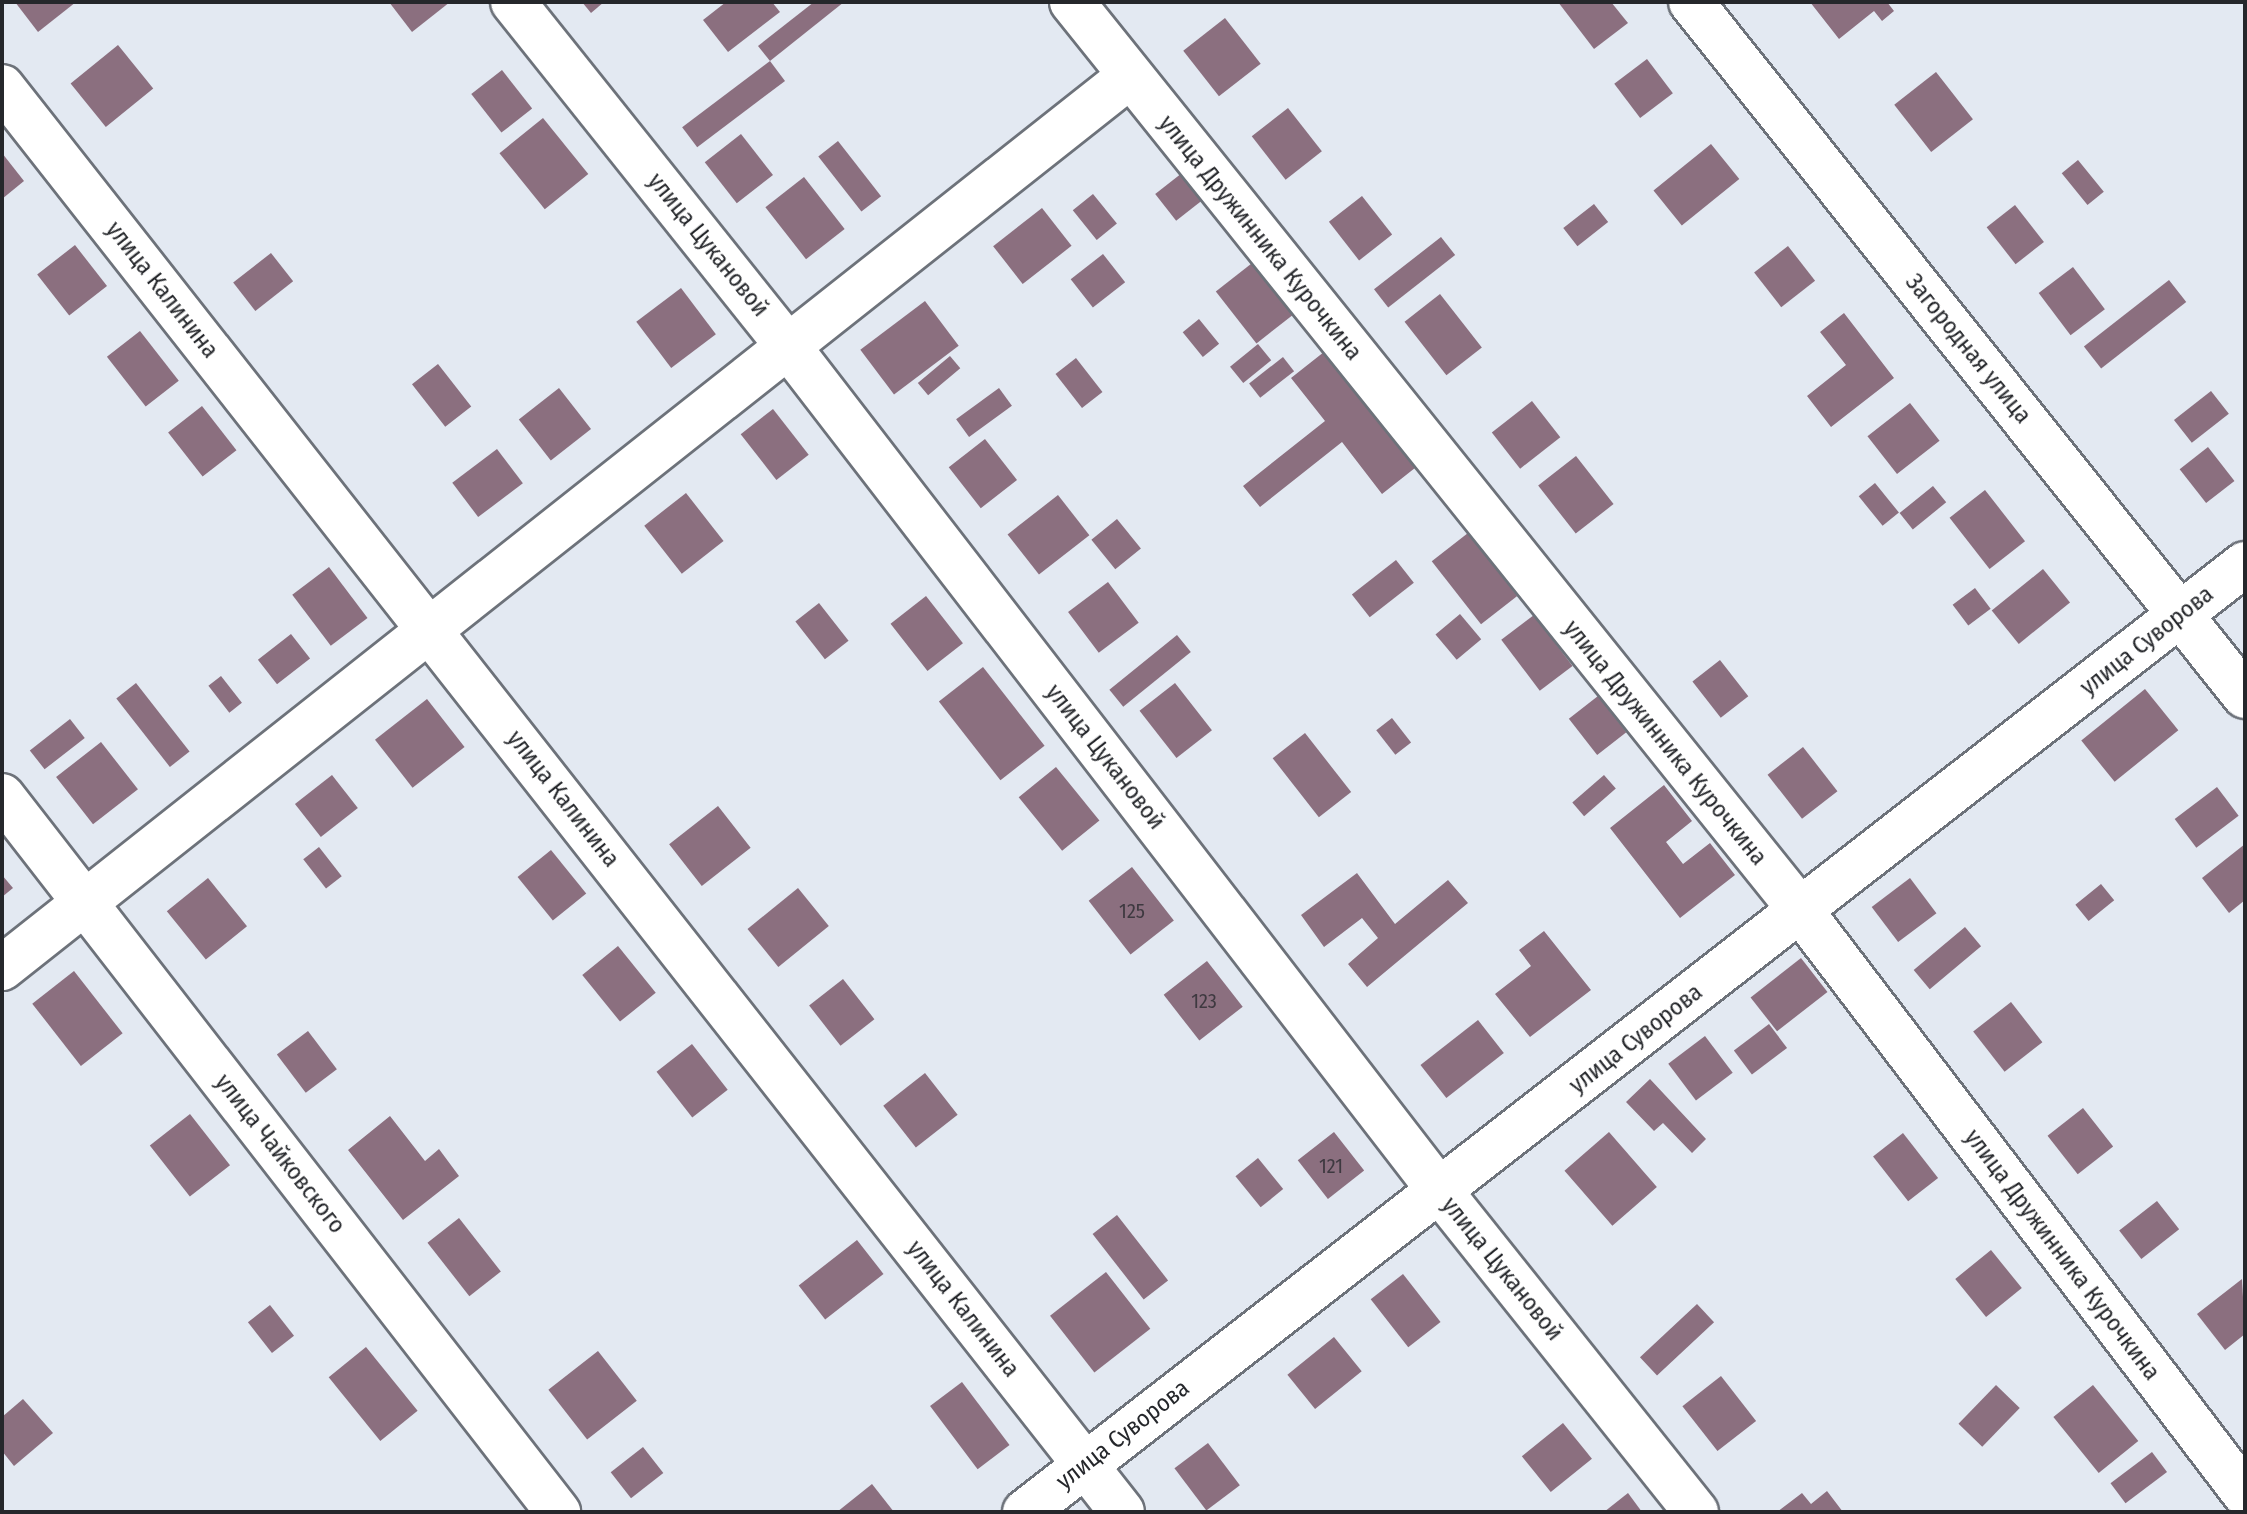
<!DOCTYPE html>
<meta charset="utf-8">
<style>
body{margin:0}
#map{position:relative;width:2247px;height:1514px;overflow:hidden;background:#e3e9f2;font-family:"Fira Sans Condensed",sans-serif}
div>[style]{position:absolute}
.building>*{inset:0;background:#8b6f7f;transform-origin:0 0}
.roads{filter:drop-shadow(2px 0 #6d727a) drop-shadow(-2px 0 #6d727a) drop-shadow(0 2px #6d727a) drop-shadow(0 -2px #6d727a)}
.minor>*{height:44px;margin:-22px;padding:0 22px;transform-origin:22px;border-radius:22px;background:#fff}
span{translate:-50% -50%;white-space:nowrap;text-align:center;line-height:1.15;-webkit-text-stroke:6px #fff;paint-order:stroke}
.number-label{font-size:20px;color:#3e3940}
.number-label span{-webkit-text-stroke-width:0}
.street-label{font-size:24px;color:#25272b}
.frame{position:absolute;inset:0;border:4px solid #25272b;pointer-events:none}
</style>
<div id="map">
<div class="building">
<div style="clip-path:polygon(15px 2px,76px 2px,38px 32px)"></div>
<div style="clip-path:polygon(389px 2px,450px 2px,412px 32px)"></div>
<div style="clip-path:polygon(582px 2px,604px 2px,591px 13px)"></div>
<div style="clip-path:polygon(726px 2px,772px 2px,780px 12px,728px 52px,703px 20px)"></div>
<div style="clip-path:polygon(814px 2px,844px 2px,770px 61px,758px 46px)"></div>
<div style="clip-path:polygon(1558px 2px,1611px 2px,1628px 23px,1594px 49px)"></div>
<div style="clip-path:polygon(1810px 2px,1887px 2px,1894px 11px,1882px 21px,1874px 11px,1839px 39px)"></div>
<div style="left:1225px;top:18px;width:58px;height:53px;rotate:52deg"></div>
<div style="left:118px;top:45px;width:56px;height:61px;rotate:51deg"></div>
<div style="left:1647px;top:59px;width:43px;height:41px;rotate:53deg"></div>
<div style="left:770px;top:61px;width:25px;height:110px;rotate:53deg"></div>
<div style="left:502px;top:70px;width:49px;height:39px;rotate:52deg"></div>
<div style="left:1936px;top:72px;width:60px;height:53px;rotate:52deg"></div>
<div style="left:1288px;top:108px;width:55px;height:46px;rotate:52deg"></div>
<div style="left:543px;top:118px;width:72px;height:56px;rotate:51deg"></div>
<div style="left:741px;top:134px;width:52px;height:46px;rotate:52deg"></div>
<div style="left:838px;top:141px;width:70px;height:25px;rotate:52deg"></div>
<div style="left:1711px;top:144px;width:45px;height:74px;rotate:51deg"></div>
<div style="clip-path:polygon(2px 153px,24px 181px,2px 199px)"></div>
<div style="left:2078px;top:160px;width:41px;height:21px;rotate:51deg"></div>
<div style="left:1182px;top:173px;width:34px;height:34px;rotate:52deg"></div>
<div style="left:804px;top:177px;width:66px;height:49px;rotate:52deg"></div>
<div style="left:1093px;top:194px;width:38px;height:26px;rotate:51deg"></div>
<div style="left:1362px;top:196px;width:49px;height:42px;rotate:52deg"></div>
<div style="left:1594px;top:204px;width:23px;height:39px;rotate:52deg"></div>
<div style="left:2015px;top:205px;width:47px;height:36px;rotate:52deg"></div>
<div style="left:1042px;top:208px;width:48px;height:62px;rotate:52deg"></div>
<div style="left:1441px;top:237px;width:23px;height:85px;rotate:52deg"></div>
<div style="left:75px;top:245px;width:52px;height:48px;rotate:52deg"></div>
<div style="left:1788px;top:246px;width:44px;height:43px;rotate:52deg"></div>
<div style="left:271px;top:253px;width:36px;height:48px;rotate:52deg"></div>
<div style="left:1103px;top:254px;width:36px;height:41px;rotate:52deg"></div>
<div style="left:1256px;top:260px;width:66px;height:51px;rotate:52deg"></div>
<div style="left:2073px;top:267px;width:53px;height:43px;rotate:53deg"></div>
<div style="left:2169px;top:280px;width:28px;height:108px;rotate:52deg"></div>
<div style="left:681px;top:288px;width:58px;height:56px;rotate:53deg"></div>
<div style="left:1440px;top:294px;width:68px;height:45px;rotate:52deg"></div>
<div style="left:925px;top:301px;width:56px;height:81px;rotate:53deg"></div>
<div style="clip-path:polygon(1844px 313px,1894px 378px,1831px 427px,1807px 396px,1846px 365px,1820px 332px)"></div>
<div style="left:1199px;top:319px;width:32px;height:21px;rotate:51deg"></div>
<div style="left:140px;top:331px;width:63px;height:42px;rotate:52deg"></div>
<div style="left:1258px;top:344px;width:21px;height:36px;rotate:51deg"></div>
<div style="clip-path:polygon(1329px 348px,1420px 464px,1382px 494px,1342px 442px,1260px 507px,1243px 486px,1325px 421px,1291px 378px)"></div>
<div style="left:950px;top:356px;width:16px;height:42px;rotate:50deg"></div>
<div style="left:1283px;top:357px;width:18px;height:43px;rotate:52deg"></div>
<div style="left:1076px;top:358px;width:43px;height:26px;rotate:52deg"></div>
<div style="left:438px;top:364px;width:54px;height:33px;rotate:52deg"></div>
<div style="left:559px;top:388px;width:52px;height:51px;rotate:52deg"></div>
<div style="left:999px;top:388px;width:22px;height:53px;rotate:54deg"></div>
<div style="left:2211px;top:391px;width:29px;height:47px;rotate:52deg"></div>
<div style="left:1532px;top:401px;width:46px;height:51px;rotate:52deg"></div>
<div style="left:1910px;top:403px;width:48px;height:54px;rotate:52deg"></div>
<div style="left:202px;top:406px;width:56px;height:43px;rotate:52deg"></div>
<div style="left:773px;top:409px;width:58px;height:41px;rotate:52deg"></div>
<div style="left:985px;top:439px;width:52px;height:46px;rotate:52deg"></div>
<div style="left:2208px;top:447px;width:43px;height:36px;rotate:52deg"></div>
<div style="left:497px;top:449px;width:43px;height:56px;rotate:53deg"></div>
<div style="left:1576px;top:456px;width:61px;height:48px;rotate:52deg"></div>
<div style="left:1875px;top:483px;width:38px;height:21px;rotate:51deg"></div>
<div style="left:1933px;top:486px;width:21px;height:43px;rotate:51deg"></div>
<div style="left:1985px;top:490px;width:65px;height:45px;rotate:52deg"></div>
<div style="left:686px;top:493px;width:61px;height:53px;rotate:52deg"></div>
<div style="left:1058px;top:495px;width:51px;height:64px;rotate:52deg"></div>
<div style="left:1117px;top:519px;width:38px;height:33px;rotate:51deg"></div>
<div style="left:1468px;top:533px;width:80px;height:46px;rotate:52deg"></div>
<div style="left:1396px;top:560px;width:29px;height:56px;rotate:52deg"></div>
<div style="left:329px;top:567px;width:64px;height:46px;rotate:53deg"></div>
<div style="left:2043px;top:569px;width:43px;height:66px;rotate:51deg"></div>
<div style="left:1108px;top:582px;width:51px;height:50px;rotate:53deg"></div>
<div style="left:1975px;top:588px;width:26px;height:28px;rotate:53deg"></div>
<div style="left:926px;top:596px;width:60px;height:45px;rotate:52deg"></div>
<div style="left:819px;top:603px;width:48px;height:30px;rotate:52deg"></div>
<div style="left:1460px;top:614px;width:33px;height:32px;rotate:50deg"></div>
<div style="left:1534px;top:615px;width:64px;height:41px;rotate:53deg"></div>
<div style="left:291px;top:634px;width:31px;height:42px;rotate:52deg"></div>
<div style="left:1177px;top:635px;width:22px;height:87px;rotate:51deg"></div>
<div style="left:1720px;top:660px;width:46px;height:35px;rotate:52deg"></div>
<div style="left:983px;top:667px;width:100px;height:56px;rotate:52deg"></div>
<div style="left:221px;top:676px;width:34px;height:16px;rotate:52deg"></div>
<div style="left:136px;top:683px;width:87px;height:25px;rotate:52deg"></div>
<div style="left:1175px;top:683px;width:60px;height:45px;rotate:52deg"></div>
<div style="left:2145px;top:689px;width:53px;height:82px;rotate:51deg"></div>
<div style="left:1598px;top:696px;width:46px;height:37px;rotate:52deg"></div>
<div style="left:427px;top:699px;width:61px;height:66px;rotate:52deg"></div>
<div style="left:1392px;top:718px;width:31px;height:20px;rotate:52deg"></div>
<div style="left:70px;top:719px;width:24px;height:51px;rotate:52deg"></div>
<div style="left:1305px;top:733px;width:75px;height:41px;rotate:52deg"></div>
<div style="left:101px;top:742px;width:60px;height:57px;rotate:52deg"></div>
<div style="left:1803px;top:747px;width:56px;height:45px;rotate:52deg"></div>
<div style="left:1056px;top:767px;width:69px;height:48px;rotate:51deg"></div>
<div style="left:332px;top:775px;width:42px;height:47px;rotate:52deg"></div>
<div style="left:1604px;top:775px;width:18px;height:42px;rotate:49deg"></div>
<div style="clip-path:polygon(1664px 785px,1692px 821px,1666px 842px,1683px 864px,1710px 843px,1735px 875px,1680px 918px,1610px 828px)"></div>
<div style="left:2217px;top:787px;width:36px;height:53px;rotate:53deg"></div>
<div style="left:718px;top:806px;width:53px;height:62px;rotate:52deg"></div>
<div style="clip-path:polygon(2245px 844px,2245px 900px,2229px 913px,2202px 878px)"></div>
<div style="left:319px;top:847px;width:37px;height:20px;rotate:52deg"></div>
<div style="left:551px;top:850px;width:56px;height:43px;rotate:51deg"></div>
<div style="left:1132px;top:867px;width:68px;height:55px;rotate:52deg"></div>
<div style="clip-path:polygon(1357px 873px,1395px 924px,1448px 880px,1468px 903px,1367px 987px,1348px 964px,1378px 938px,1362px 918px,1324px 947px,1301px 915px)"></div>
<div style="clip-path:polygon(2px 875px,13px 888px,2px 897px)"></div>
<div style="left:208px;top:878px;width:62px;height:53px;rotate:51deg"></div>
<div style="left:1910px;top:878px;width:44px;height:48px;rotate:53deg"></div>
<div style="left:2101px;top:884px;width:21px;height:33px;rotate:51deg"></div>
<div style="left:798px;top:888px;width:49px;height:65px;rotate:51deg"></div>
<div style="left:1965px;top:927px;width:25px;height:67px;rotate:50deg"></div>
<div style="clip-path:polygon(1544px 931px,1591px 990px,1530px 1037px,1495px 994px,1531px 966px,1519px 950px)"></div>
<div style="left:618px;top:946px;width:60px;height:46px;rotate:51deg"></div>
<div style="left:1801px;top:958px;width:43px;height:64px;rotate:52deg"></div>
<div style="left:1207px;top:961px;width:58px;height:55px;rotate:52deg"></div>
<div style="left:74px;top:971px;width:79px;height:53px;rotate:52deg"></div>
<div style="left:843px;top:979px;width:51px;height:43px;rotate:52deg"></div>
<div style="left:2011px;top:1002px;width:51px;height:48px;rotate:52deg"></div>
<div style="left:1478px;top:1020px;width:42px;height:73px;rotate:52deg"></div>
<div style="left:1769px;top:1024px;width:30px;height:44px;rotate:53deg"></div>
<div style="left:308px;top:1031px;width:48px;height:39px;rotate:53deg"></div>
<div style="left:1705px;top:1036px;width:46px;height:46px;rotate:53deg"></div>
<div style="left:692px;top:1044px;width:58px;height:45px;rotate:52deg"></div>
<div style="left:925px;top:1073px;width:53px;height:53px;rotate:52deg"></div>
<div style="clip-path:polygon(1650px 1079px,1706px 1139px,1692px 1153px,1663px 1123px,1654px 1131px,1626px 1102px)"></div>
<div style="left:2083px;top:1108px;width:49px;height:45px;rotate:52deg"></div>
<div style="left:190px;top:1114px;width:65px;height:51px;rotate:52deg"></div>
<div style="clip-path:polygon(390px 1116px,425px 1161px,439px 1149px,459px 1176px,403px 1220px,348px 1150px)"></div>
<div style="left:1334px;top:1132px;width:49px;height:46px;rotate:52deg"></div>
<div style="left:1609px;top:1132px;width:73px;height:59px;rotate:49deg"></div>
<div style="left:1903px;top:1133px;width:57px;height:38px;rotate:52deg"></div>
<div style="left:1258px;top:1158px;width:40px;height:29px;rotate:51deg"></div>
<div style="left:2157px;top:1201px;width:36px;height:48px;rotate:52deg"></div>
<div style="left:1117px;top:1215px;width:83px;height:31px;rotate:52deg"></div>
<div style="left:459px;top:1218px;width:68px;height:40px;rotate:52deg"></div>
<div style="left:857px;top:1240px;width:43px;height:74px;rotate:52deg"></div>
<div style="left:1991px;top:1250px;width:49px;height:46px;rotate:51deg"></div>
<div style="left:1106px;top:1272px;width:72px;height:71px;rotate:52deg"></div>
<div style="left:1403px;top:1274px;width:61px;height:41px;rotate:52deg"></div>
<div style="clip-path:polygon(2242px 1279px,2245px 1334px,2225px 1350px,2197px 1314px)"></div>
<div style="left:1697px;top:1304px;width:25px;height:78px;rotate:47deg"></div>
<div style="left:270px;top:1305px;width:39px;height:28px;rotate:52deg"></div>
<div style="left:1334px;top:1337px;width:44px;height:60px;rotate:51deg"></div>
<div style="left:366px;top:1347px;width:82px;height:48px;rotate:51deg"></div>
<div style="left:598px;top:1351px;width:63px;height:63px;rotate:52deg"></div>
<div style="left:1721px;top:1376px;width:57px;height:49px;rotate:52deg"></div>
<div style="left:962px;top:1382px;width:79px;height:40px;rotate:53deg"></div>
<div style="left:1996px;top:1385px;width:33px;height:54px;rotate:44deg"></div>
<div style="left:2093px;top:1385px;width:72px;height:51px;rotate:51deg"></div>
<div style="clip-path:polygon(23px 1399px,53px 1433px,14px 1466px,2px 1451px,2px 1417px)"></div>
<div style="left:1563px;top:1423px;width:46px;height:53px;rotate:51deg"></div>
<div style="left:1208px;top:1443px;width:53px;height:42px;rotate:53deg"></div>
<div style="left:643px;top:1447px;width:33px;height:41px;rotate:52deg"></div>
<div style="left:2152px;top:1452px;width:25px;height:52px;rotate:53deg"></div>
<div style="clip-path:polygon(872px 1484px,894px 1512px,837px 1512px)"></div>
<div style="clip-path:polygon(1827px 1491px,1843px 1512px,1777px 1512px,1802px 1493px,1811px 1504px)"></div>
<div style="clip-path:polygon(1628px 1493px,1642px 1512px,1604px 1512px)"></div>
</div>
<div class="roads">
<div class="minor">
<div style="left:513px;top:2px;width:440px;rotate:51.4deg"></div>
<div style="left:788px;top:346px;width:1066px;rotate:52.36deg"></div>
<div style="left:1439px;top:1190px;width:412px;rotate:51.4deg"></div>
<div style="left:1072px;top:2px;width:1165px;rotate:51.27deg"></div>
<div style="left:1801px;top:911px;width:733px;rotate:52.71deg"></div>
<div style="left:1691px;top:2px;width:888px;rotate:51.4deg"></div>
<div style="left:2px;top:87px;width:1812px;rotate:51.83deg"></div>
<div style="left:2px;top:796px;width:907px;rotate:52.17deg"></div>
<div style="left:2px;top:968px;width:1438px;rotate:-38.34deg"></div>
<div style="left:1025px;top:1512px;width:1545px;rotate:-37.85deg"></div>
</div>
</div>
<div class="number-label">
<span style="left:1132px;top:911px">125</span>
<span style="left:1204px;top:1001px">123</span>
<span style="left:1331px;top:1166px">121</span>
</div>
<div class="street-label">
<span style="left:1260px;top:238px;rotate:51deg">улица Дружинника Курочкина</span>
<span style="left:708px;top:245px;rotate:51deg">улица Цукановой</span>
<span style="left:162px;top:290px;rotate:52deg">улица Калинина</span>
<span style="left:1968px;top:349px;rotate:51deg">Загородная улица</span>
<span style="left:2147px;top:641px;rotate:-38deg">улица Суворова</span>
<span style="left:1665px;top:743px;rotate:51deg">улица Дружинника Курочкина</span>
<span style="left:1105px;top:757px;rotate:52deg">улица Цукановой</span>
<span style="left:563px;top:799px;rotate:52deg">улица Калинина</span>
<span style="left:1636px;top:1039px;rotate:-38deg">улица Суворова</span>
<span style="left:280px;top:1154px;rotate:52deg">улица Чайковского</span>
<span style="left:2062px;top:1255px;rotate:53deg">улица Дружинника Курочкина</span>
<span style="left:1502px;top:1269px;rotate:51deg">улица Цукановой</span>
<span style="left:963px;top:1309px;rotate:52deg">улица Калинина</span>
<span style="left:1123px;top:1435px;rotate:-38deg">улица Суворова</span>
</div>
<div class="frame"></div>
</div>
